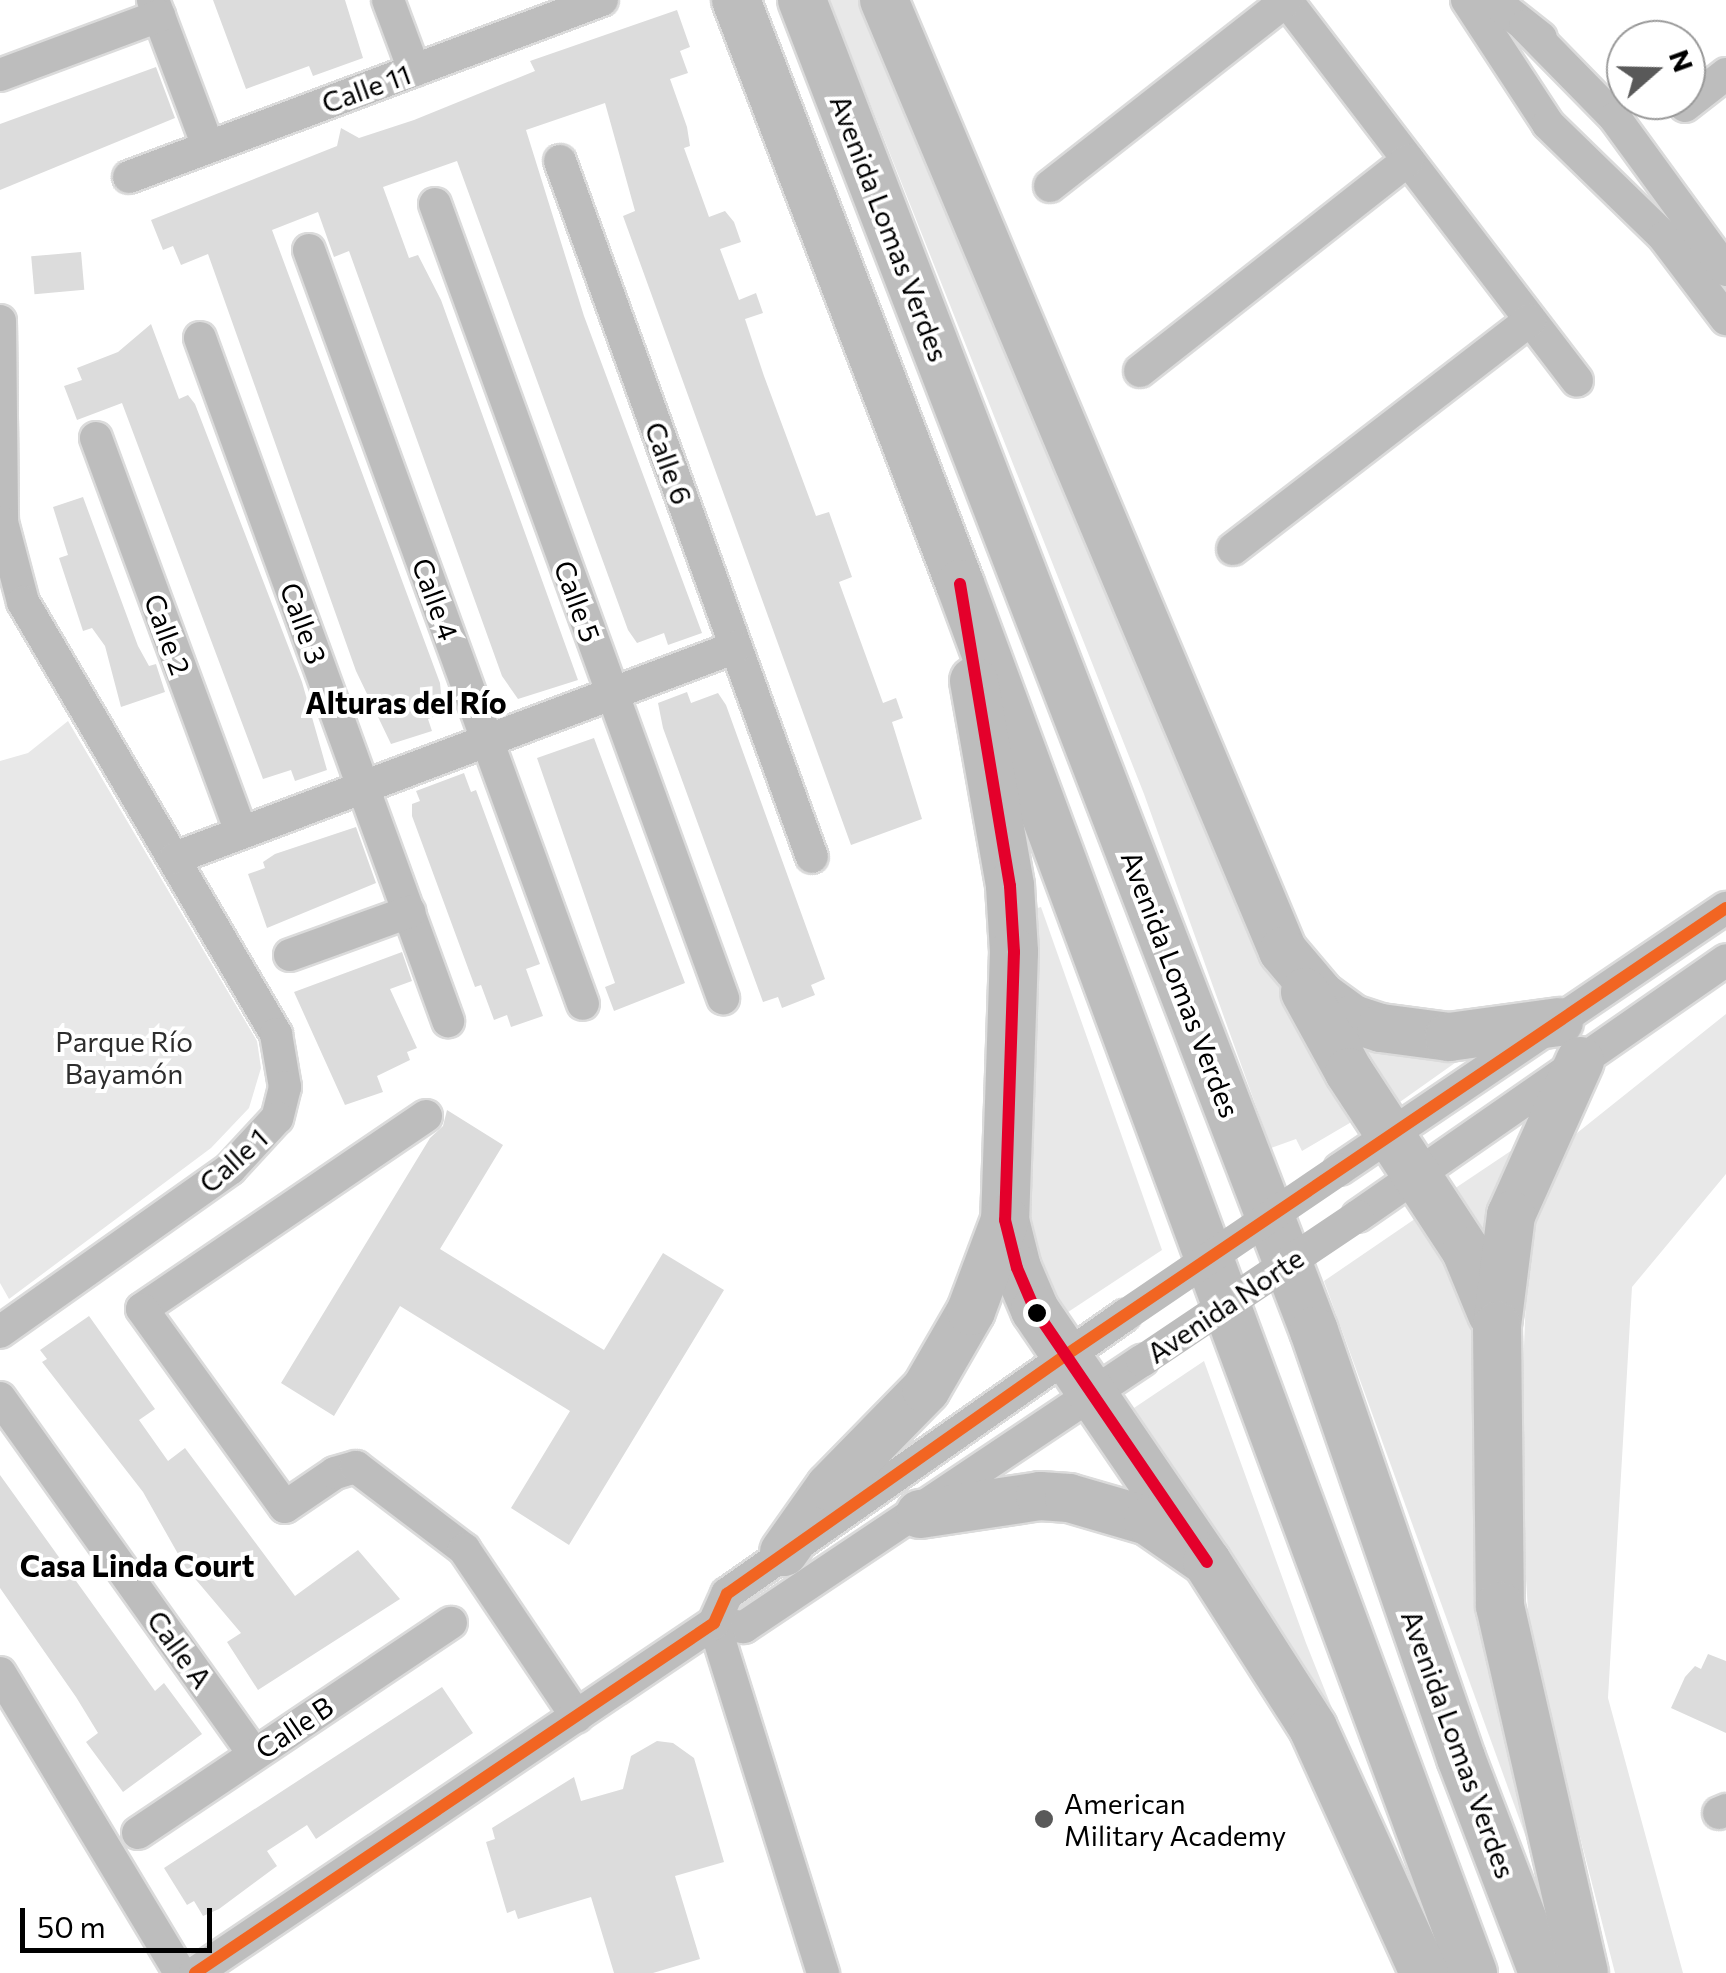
<!DOCTYPE html>
<meta charset="utf-8">
<style>
body{margin:0}
#map{position:relative;width:1726px;height:1973px;overflow:hidden;background:#fff;font-family:Commissioner,sans-serif}
div>[style]{position:absolute}
.green>*{inset:0;background:#e8e8e8}
.building>*{inset:0;background:#dcdcdc;transform-origin:0 0}
.roads{filter:drop-shadow(2px 0 #dbdbdb) drop-shadow(-2px 0 #dbdbdb) drop-shadow(0 2px #dbdbdb) drop-shadow(0 -2px #dbdbdb)}
.minor>*{height:32px;margin:-16px;padding:0 16px;transform-origin:16px;border-radius:16px;background:#bdbdbd}
.highway>*{height:48px;margin:-24px;padding:0 24px;transform-origin:24px;border-radius:24px;background:#bdbdbd}
.minor-bridge>*{height:32px;margin:-16px;padding:0 16px;transform-origin:16px;border-radius:16px;background:#bdbdbd}
.bus-1>*{height:12px;margin:-6px;padding:0 6px;transform-origin:6px;border-radius:6px;background:#f26522}
.bus-2>*{height:12px;margin:-6px;padding:0 6px;transform-origin:6px;border-radius:6px;background:#e4002b}
.dots>*{width:28px;height:28px;translate:-50% -50%;box-sizing:border-box;border:5px solid #fff;border-radius:50%}
span{translate:-50% -50%;white-space:nowrap;text-align:center;line-height:1.15;-webkit-text-stroke:8px #fff;paint-order:stroke}
.street-label{font-size:28px;color:#000}
.park-label{font-size:28px;color:#2d2d2d}
.poi-label{font-size:28px;color:#000}
.left{translate:0 -50%;text-align:left}
.neighbourhood-label{font-size:30px;color:#000;font-weight:700}
.north{position:absolute;left:1606px;top:20px;width:100px;height:100px;box-sizing:border-box;background:#fff;border:2px solid #999;border-radius:50%;rotate:70deg;font-size:28px;font-weight:700;line-height:40px;text-align:center;color:#000}
.north::after{content:'';display:block;margin:auto;width:35px;height:45px;background:#595959;clip-path:polygon(50% 0,100% 100%,50% 72%,0 100%)}
.scale{position:absolute;left:20px;top:1908px;width:192px;height:45px;box-sizing:border-box;border:5px solid #000;border-top:0;padding-left:12px;font-size:30px;line-height:35px;white-space:nowrap;color:#000;-webkit-text-stroke:8px #fff;paint-order:stroke}
</style>
<div id="map">
<div class="green">
<div style="clip-path:polygon(829px 0,859px 0,1237px 903px,1307px 1037px,1360px 1117px,1302px 1151px,1296px 1139px,1271px 1148px,1144px 794px)"></div>
<div style="clip-path:polygon(68px 721px,257px 1041px,261px 1068px,249px 1108px,211px 1148px,9px 1299px,0 1283px,0 761px,28px 753px)"></div>
<div style="clip-path:polygon(1041px 907px,1162px 1250px,1059px 1318px,1029px 1234px,1025px 1188px,1031px 910px)"></div>
<div style="clip-path:polygon(1726px 1014px,1726px 1174px,1632px 1287px,1608px 1698px,1683px 1973px,1615px 1973px,1530px 1642px,1519px 1469px,1529px 1223px,1555px 1163px,1577px 1133px)"></div>
<div style="clip-path:polygon(1354px 1032px,1476px 1048px,1390px 1109px)"></div>
<div style="clip-path:polygon(1527px 1140px,1486px 1262px,1445px 1195px)"></div>
<div style="clip-path:polygon(1425px 1212px,1472px 1292px,1539px 1847px,1531px 1851px,1324px 1281px)"></div>
<div style="clip-path:polygon(1204px 1361px,1306px 1643px,1377px 1821px,1125px 1414px)"></div>
</div>
<div class="building">
<div style="clip-path:polygon(213px 0,345px 0,363px 58px,313px 76px,309px 66px,246px 89px)"></div>
<div style="clip-path:polygon(677px 10px,690px 47px,680px 51px,688px 73px,670px 79px,687px 127px,690px 146px,684px 148px,709px 217px,725px 211px,734px 222px,741px 242px,720px 249px,739px 300px,756px 293px,763px 313px,745px 319px,764px 376px,816px 516px,829px 512px,852px 577px,839px 582px,883px 703px,896px 698px,903px 718px,892px 722px,922px 819px,851px 845px,623px 216px,635px 211px,605px 103px,526px 130px,584px 316px,702px 633px,668px 645px,664px 633px,637px 643px,628px 630px,457px 161px,383px 187px,409px 258px,418px 255px,441px 300px,578px 680px,518px 699px,502px 676px,349px 251px,334px 257px,318px 212px,272px 230px,440px 683px,443px 713px,428px 719px,432px 731px,391px 744px,356px 671px,208px 254px,181px 265px,173px 246px,163px 250px,151px 220px,337px 146px,341px 128px,359px 138px,414px 120px,535px 71px,530px 61px)"></div>
<div style="clip-path:polygon(156px 67px,175px 118px,0 190px,0 124px)"></div>
<div style="left:81px;top:252px;width:38px;height:50px;rotate:85deg"></div>
<div style="clip-path:polygon(151px 324px,179px 399px,188px 395px,195px 404px,302px 682px,327px 770px,295px 781px,291px 770px,263px 779px,122px 403px,77px 420px,64px 386px,82px 380px,77px 368px,118px 352px)"></div>
<div style="clip-path:polygon(83px 497px,138px 646px,149px 666px,156px 664px,165px 692px,121px 707px,105px 646px,92px 628px,83px 631px,59px 558px,68px 555px,53px 507px)"></div>
<div style="clip-path:polygon(687px 692px,691px 703px,718px 693px,726px 705px,825px 979px,811px 985px,815px 995px,782px 1008px,778px 997px,763px 1002px,663px 728px,658px 703px)"></div>
<div style="clip-path:polygon(594px 738px,685px 983px,614px 1011px,605px 987px,615px 983px,537px 758px)"></div>
<div style="clip-path:polygon(464px 773px,471px 792px,476px 790px,540px 964px,526px 969px,543px 1016px,511px 1027px,507px 1015px,494px 1020px,481px 985px,475px 987px,412px 816px,412px 804px,420px 801px,416px 791px)"></div>
<div style="clip-path:polygon(356px 827px,376px 883px,267px 928px,248px 874px,265px 868px,263px 862px,275px 854px)"></div>
<div style="clip-path:polygon(402px 952px,412px 981px,390px 989px,417px 1048px,407px 1052px,410px 1060px,377px 1076px,383px 1092px,345px 1105px,294px 992px)"></div>
<div style="clip-path:polygon(447px 1110px,503px 1145px,440px 1249px,604px 1350px,663px 1253px,724px 1290px,569px 1545px,511px 1508px,570px 1411px,400px 1306px,334px 1416px,281px 1383px,430px 1138px,443px 1126px)"></div>
<div style="clip-path:polygon(89px 1316px,155px 1409px,139px 1420px,168px 1461px,185px 1448px,295px 1596px,358px 1550px,400px 1599px,258px 1690px,227px 1642px,241px 1633px,186px 1568px,143px 1492px,42px 1362px,47px 1359px,40px 1350px)"></div>
<div style="clip-path:polygon(0 1475px,155px 1691px,164px 1683px,202px 1734px,123px 1792px,86px 1742px,98px 1733px,76px 1697px,0 1588px)"></div>
<div style="clip-path:polygon(1708px 1654px,1726px 1661px,1726px 1733px,1671px 1708px,1685px 1677px,1695px 1666px,1701px 1669px)"></div>
<div style="clip-path:polygon(442px 1687px,473px 1733px,316px 1839px,307px 1825px,267px 1851px,277px 1866px,219px 1909px,203px 1916px,194px 1901px,187px 1905px,164px 1868px)"></div>
<div style="clip-path:polygon(657px 1741px,673px 1743px,694px 1758px,724px 1862px,675px 1876px,700px 1959px,653px 1973px,614px 1973px,591px 1897px,518px 1919px,515px 1910px,507px 1913px,486px 1842px,495px 1839px,492px 1828px,574px 1777px,581px 1801px,623px 1789px,631px 1756px)"></div>
</div>
<div class="roads">
<div class="minor">
<div style="left:153px;top:0;width:156px;rotate:69.4deg"></div>
<div style="left:388px;top:0;width:75px;rotate:69.6deg"></div>
<div style="left:1286px;top:0;width:479px;rotate:52.6deg"></div>
<div style="left:1467px;top:0;width:148px;rotate:56.8deg"></div>
<div style="left:1548px;top:124px;width:162px;rotate:44.2deg"></div>
<div style="left:1664px;top:237px;width:103px;rotate:52.9deg"></div>
<div style="left:1493px;top:0;width:61px;rotate:38.4deg"></div>
<div style="left:1525px;top:26px;width:129px;rotate:45.6deg"></div>
<div style="left:1615px;top:118px;width:188px;rotate:53.9deg"></div>
<div style="left:0;top:75px;width:170px;rotate:-20.4deg"></div>
<div style="left:1685px;top:106px;width:52px;rotate:-38deg"></div>
<div style="left:560px;top:161px;width:740px;rotate:70.1deg"></div>
<div style="left:129px;top:177px;width:505px;rotate:-20.52deg"></div>
<div style="left:1050px;top:186px;width:300px;rotate:-38.1deg"></div>
<div style="left:435px;top:204px;width:845px;rotate:70.06deg"></div>
<div style="left:309px;top:250px;width:802px;rotate:70.03deg"></div>
<div style="left:0;top:321px;width:201px;rotate:89.4deg"></div>
<div style="left:2px;top:522px;width:83px;rotate:75.3deg"></div>
<div style="left:23px;top:602px;width:501px;rotate:59.64deg"></div>
<div style="left:276px;top:1034px;width:54px;rotate:80.4deg"></div>
<div style="left:285px;top:1087px;width:32px;rotate:104deg"></div>
<div style="left:277px;top:1118px;width:69px;rotate:132.7deg"></div>
<div style="left:230px;top:1169px;width:282px;rotate:144.7deg"></div>
<div style="left:200px;top:338px;width:727px;rotate:70.04deg"></div>
<div style="left:1140px;top:371px;width:341px;rotate:-38.2deg"></div>
<div style="left:96px;top:438px;width:417px;rotate:69.8deg"></div>
<div style="left:1233px;top:549px;width:375px;rotate:-37.6deg"></div>
<div style="left:175px;top:858px;width:599px;rotate:-20.61deg"></div>
<div style="left:290px;top:955px;width:127px;rotate:-19.9deg"></div>
<div style="left:426px;top:1116px;width:343px;rotate:145.8deg"></div>
<div style="left:142px;top:1309px;width:244px;rotate:54.2deg"></div>
<div style="left:285px;top:1507px;width:60px;rotate:-34.2deg"></div>
<div style="left:335px;top:1473px;width:22px;rotate:-16deg"></div>
<div style="left:356px;top:1467px;width:136px;rotate:37.2deg"></div>
<div style="left:464px;top:1549px;width:202px;rotate:56.1deg"></div>
<div style="left:1340px;top:1169px;width:466px;rotate:-34.1deg"></div>
<div style="left:1358px;top:1216px;width:448px;rotate:-34.8deg"></div>
<div style="left:0;top:1398px;width:437px;rotate:54.5deg"></div>
<div style="left:714px;top:1623px;width:30px;rotate:8deg"></div>
<div style="left:744px;top:1627px;width:479px;rotate:-33.8deg"></div>
<div style="left:714px;top:1623px;width:367px;rotate:72.7deg"></div>
<div style="left:0;top:1673px;width:350px;rotate:59deg"></div>
<div style="left:1719px;top:1813px;width:8px;rotate:-23deg"></div>
<div style="left:138px;top:1833px;width:377px;rotate:-33.9deg"></div>
<div style="left:195px;top:1973px;width:626px;rotate:-33.99deg"></div>
<div style="left:714px;top:1623px;width:32px;rotate:-66deg"></div>
<div style="left:727px;top:1594px;width:485px;rotate:-35deg"></div>
</div>
<div class="highway">
<div style="left:736px;top:0;width:625px;rotate:69.02deg"></div>
<div style="left:960px;top:584px;width:1481px;rotate:69.73deg"></div>
<div style="left:802px;top:0;width:1426px;rotate:68.96deg"></div>
<div style="left:1314px;top:1331px;width:452px;rotate:71deg"></div>
<div style="left:1461px;top:1758px;width:230px;rotate:69.1deg"></div>
<div style="left:884px;top:0;width:1031px;rotate:67.24deg"></div>
<div style="left:1283px;top:951px;width:59px;rotate:49.8deg"></div>
<div style="left:1321px;top:996px;width:39px;rotate:36deg"></div>
<div style="left:1353px;top:1019px;width:29px;rotate:18deg"></div>
<div style="left:1381px;top:1028px;width:69px;rotate:7.5deg"></div>
<div style="left:1449px;top:1037px;width:111px;rotate:-7.8deg"></div>
<div style="left:974px;top:681px;width:208px;rotate:80deg"></div>
<div style="left:1010px;top:886px;width:66px;rotate:86.5deg"></div>
<div style="left:1014px;top:952px;width:268px;rotate:91.9deg"></div>
<div style="left:1005px;top:1220px;width:49px;rotate:76deg"></div>
<div style="left:1017px;top:1268px;width:46px;rotate:66.8deg"></div>
<div style="left:1035px;top:1310px;width:305px;rotate:55.7deg"></div>
<div style="left:1305px;top:992px;width:91px;rotate:61.2deg"></div>
<div style="left:1349px;top:1072px;width:214px;rotate:56.8deg"></div>
<div style="left:1466px;top:1251px;width:68px;rotate:67.6deg"></div>
<div style="left:1580px;top:1061px;width:169px;rotate:114.1deg"></div>
<div style="left:1511px;top:1215px;width:112px;rotate:97.2deg"></div>
<div style="left:1497px;top:1326px;width:280px;rotate:89.4deg"></div>
<div style="left:1500px;top:1606px;width:376px;rotate:77.1deg"></div>
<div style="left:920px;top:1514px;width:121px;rotate:-8.5deg"></div>
<div style="left:1040px;top:1496px;width:29px;rotate:4deg"></div>
<div style="left:1069px;top:1498px;width:82px;rotate:16.2deg"></div>
<div style="left:1148px;top:1521px;width:72px;rotate:34.8deg"></div>
<div style="left:1207px;top:1562px;width:197px;rotate:57.4deg"></div>
<div style="left:1313px;top:1728px;width:269px;rotate:65.6deg"></div>
<div style="left:784px;top:1552px;width:80px;rotate:-54.7deg"></div>
<div style="left:830px;top:1487px;width:137px;rotate:-45.6deg"></div>
<div style="left:926px;top:1389px;width:90px;rotate:-60deg"></div>
<div style="left:971px;top:1311px;width:97px;rotate:-69.5deg"></div>
</div>
</div>
<div class="minor-bridge">
<div style="left:1124px;top:1316px;width:261px;rotate:-34.2deg"></div>
<div style="left:1142px;top:1361px;width:260px;rotate:-33.9deg"></div>
</div>
<div class="bus-1">
<div style="left:195px;top:1973px;width:626px;rotate:-33.99deg"></div>
<div style="left:714px;top:1623px;width:32px;rotate:-66deg"></div>
<div style="left:727px;top:1594px;width:415px;rotate:-35.2deg"></div>
<div style="left:1066px;top:1355px;width:797px;rotate:-34.11deg"></div>
</div>
<div class="bus-2">
<div style="left:960px;top:584px;width:306px;rotate:80.6deg"></div>
<div style="left:1010px;top:886px;width:66px;rotate:86.5deg"></div>
<div style="left:1014px;top:952px;width:268px;rotate:91.9deg"></div>
<div style="left:1005px;top:1220px;width:49px;rotate:76deg"></div>
<div style="left:1017px;top:1268px;width:46px;rotate:66.8deg"></div>
<div style="left:1035px;top:1310px;width:305px;rotate:55.7deg"></div>
</div>
<div class="dots">
<div style="left:1037px;top:1313px;background:#000"></div>
<div style="left:1044px;top:1819px;background:#595959"></div>
</div>
<div class="street-label">
<span style="left:366px;top:88px;rotate:-20deg">Calle 11</span>
<span style="left:890px;top:228px;rotate:69deg">Avenida Lomas Verdes</span>
<span style="left:669px;top:463px;rotate:70deg">Calle 6</span>
<span style="left:436px;top:599px;rotate:70deg">Calle 4</span>
<span style="left:578px;top:601px;rotate:70deg">Calle 5</span>
<span style="left:304px;top:623px;rotate:70deg">Calle 3</span>
<span style="left:168px;top:634px;rotate:70deg">Calle 2</span>
<span style="left:1181px;top:984px;rotate:69deg">Avenida Lomas Verdes</span>
<span style="left:233px;top:1160px;rotate:-42deg">Calle 1</span>
<span style="left:1225px;top:1305px;rotate:-34deg">Avenida Norte</span>
<span style="left:180px;top:1649px;rotate:54deg">Calle A</span>
<span style="left:294px;top:1727px;rotate:-34deg">Calle B</span>
<span style="left:1459px;top:1744px;rotate:70deg">Avenida Lomas Verdes</span>
</div>
<div class="park-label">
<span style="left:124px;top:1057px">Parque Río<br>Bayamón</span>
</div>
<div class="poi-label">
<span class="left" style="left:1064px;top:1819px">American<br>Military Academy</span>
</div>
<div class="neighbourhood-label">
<span style="left:406px;top:702px">Alturas del Río</span>
<span style="left:137px;top:1565px">Casa Linda Court</span>
</div>
<div class="north">N</div>
<div class="scale">50 m</div>
</div>
